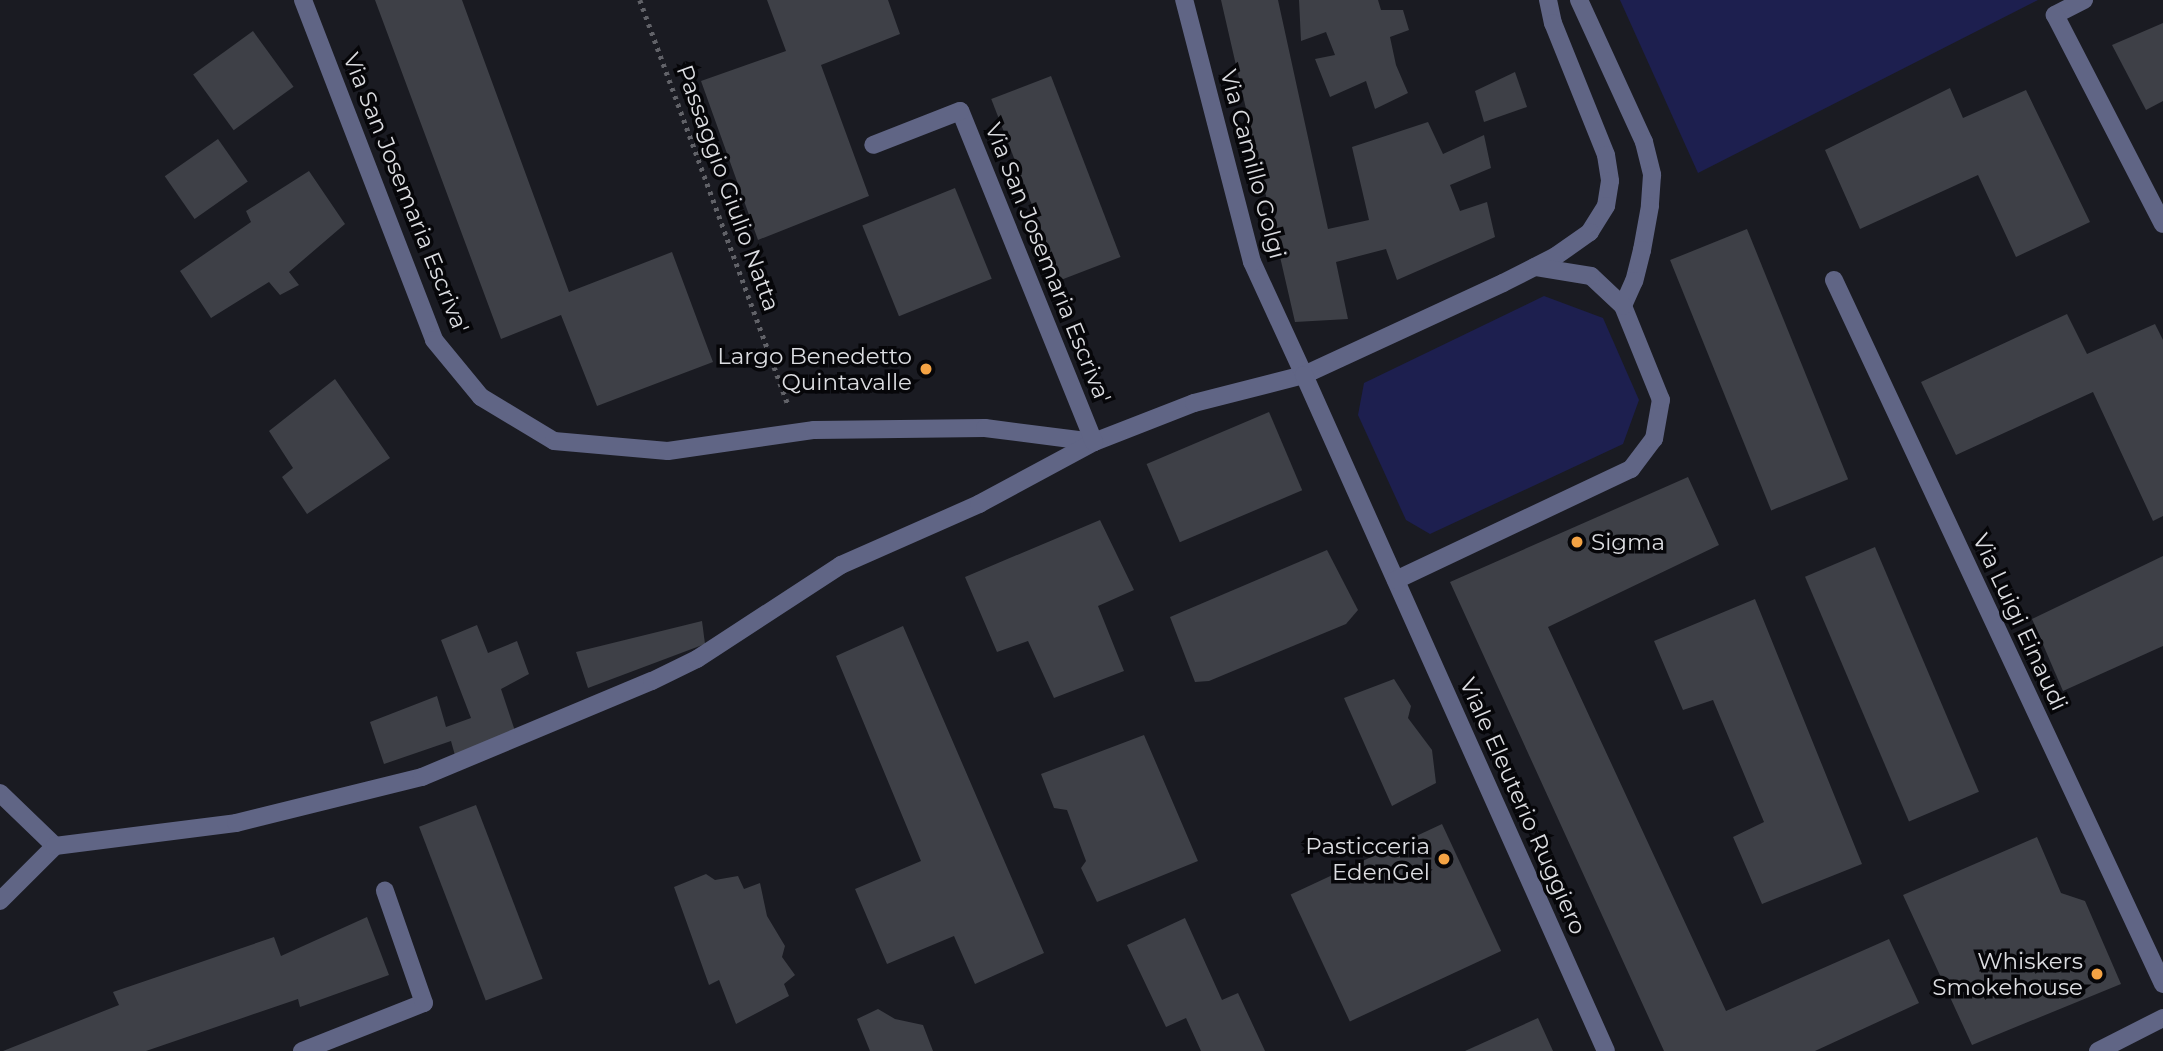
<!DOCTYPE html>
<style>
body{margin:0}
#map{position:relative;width:2163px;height:1051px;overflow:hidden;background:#1a1b22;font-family:Montserrat,sans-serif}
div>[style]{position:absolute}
.green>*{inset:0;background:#1d1f4f}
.building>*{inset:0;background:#3e4047;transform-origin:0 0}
.path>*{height:4.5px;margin-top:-2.25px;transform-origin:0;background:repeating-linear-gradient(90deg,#616268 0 3.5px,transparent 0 8.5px)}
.minor>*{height:18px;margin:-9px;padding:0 9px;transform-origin:9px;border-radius:9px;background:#606585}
.dots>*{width:19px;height:19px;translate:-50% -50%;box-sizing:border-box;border:4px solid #060609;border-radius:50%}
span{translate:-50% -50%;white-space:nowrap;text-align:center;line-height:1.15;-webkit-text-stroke:7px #060609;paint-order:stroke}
.street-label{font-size:23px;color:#dcdde1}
.poi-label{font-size:23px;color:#dcdde1}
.right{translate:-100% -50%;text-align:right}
.left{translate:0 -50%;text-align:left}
</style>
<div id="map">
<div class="green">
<div style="clip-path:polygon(1620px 0,2038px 0,1698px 173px)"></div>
<div style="clip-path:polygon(1544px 296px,1603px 318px,1639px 400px,1623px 444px,1430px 534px,1406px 520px,1358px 415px,1364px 383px)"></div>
</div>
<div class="building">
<div style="clip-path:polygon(375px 0,462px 0,569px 292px,672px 252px,713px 362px,597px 406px,561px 315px,501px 339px)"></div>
<div style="clip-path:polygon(767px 0,888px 0,900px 34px,821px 65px,869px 196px,758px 240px,701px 81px,786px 51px)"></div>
<div style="clip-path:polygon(1221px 0,1278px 0,1328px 229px,1369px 220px,1352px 147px,1428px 122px,1443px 154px,1484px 135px,1491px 168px,1450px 185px,1460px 211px,1487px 202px,1495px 237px,1397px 280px,1386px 249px,1336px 262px,1348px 319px,1295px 322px)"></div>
<div style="clip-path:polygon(1299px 0,1378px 0,1381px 10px,1403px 10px,1409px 30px,1390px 37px,1396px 65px,1408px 93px,1375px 109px,1366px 81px,1330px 97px,1315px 59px,1335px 55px,1326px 32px,1301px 41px)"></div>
<div style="clip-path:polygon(2163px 23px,2163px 101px,2146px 110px,2112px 45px)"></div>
<div style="left:253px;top:31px;width:69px;height:74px;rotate:54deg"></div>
<div style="clip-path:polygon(1515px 72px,1527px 107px,1484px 122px,1475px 91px)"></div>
<div style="left:1051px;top:76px;width:194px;height:64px;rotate:69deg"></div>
<div style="clip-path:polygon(1950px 88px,1963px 118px,2026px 90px,2090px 222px,2016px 257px,1978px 175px,1860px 229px,1825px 150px)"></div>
<div style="left:218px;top:139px;width:52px;height:65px;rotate:55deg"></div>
<div style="clip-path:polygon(309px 171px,345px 224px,289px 272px,299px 285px,280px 295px,269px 282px,211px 318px,180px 271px,251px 222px,246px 211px)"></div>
<div style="left:955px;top:188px;width:98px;height:100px;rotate:68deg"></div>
<div style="left:1747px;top:229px;width:270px;height:83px;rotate:68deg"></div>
<div style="clip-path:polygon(2067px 314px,2087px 354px,2155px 324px,2163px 340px,2163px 516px,2153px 521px,2093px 392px,1956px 455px,1921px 382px)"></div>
<div style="clip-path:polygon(335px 379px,390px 458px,307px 514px,282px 477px,293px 468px,269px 431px)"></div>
<div style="left:1269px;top:412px;width:85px;height:133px;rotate:67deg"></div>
<div style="clip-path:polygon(1688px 477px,1719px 545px,1548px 627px,1726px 1011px,1889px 939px,1919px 1003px,1815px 1051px,1664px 1051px,1450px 582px)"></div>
<div style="clip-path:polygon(1100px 520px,1134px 590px,1098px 606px,1124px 671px,1054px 698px,1028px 641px,997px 652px,965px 577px)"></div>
<div style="left:1875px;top:547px;width:266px;height:76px;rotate:67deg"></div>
<div style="clip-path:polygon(1327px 550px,1358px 610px,1346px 624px,1209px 681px,1195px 682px,1170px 617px)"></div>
<div style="clip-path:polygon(2163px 556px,2163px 646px,2063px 691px,2032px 619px)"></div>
<div style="clip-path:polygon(1755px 599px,1862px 864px,1762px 904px,1733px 837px,1764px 822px,1713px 700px,1683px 710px,1654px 641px)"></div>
<div style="clip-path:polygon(702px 621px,705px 644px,588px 688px,576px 652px)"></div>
<div style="clip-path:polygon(477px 625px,488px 653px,517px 641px,529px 674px,501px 689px,516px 734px,456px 759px,451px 741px,384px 764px,370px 722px,437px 696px,446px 727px,471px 718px,441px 640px)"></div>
<div style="clip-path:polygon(903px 626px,1044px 953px,975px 984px,954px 936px,887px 964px,855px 889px,921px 861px,836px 656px)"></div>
<div style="clip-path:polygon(1394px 679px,1411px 706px,1408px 718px,1432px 750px,1436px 783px,1392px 806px,1344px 698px)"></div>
<div style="clip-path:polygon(1144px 735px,1198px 861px,1097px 902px,1081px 868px,1086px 861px,1067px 810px,1054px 808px,1041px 774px)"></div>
<div style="left:476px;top:805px;width:186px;height:61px;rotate:69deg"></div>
<div style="left:1442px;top:824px;width:140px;height:167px;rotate:65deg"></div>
<div style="clip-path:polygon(2037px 837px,2061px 893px,2085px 901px,2121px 984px,1972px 1045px,1903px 895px)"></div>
<div style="clip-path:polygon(706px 874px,715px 880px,738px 876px,744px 889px,760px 883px,767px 916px,785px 946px,782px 957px,795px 975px,784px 984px,789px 996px,736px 1024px,719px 980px,709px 985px,674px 887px)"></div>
<div style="clip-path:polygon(367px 917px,389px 975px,300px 1007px,298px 999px,146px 1051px,3px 1051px,119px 1005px,113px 992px,274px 937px,281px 956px)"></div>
<div style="clip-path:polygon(1185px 918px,1222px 1000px,1238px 993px,1265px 1051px,1201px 1051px,1186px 1018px,1166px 1027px,1127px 945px)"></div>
<div style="clip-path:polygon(878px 1009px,895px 1019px,923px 1025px,933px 1051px,870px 1051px,857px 1019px)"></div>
<div style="clip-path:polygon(1538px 1018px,1553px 1051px,1465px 1051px)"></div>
</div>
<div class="path">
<div style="left:640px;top:0;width:433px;rotate:69.9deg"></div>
</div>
<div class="minor">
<div style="left:303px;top:0;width:364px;rotate:68.9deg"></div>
<div style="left:434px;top:340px;width:74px;rotate:50.5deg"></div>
<div style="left:481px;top:397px;width:85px;rotate:31.1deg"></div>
<div style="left:554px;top:441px;width:114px;rotate:5deg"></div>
<div style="left:668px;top:451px;width:148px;rotate:-8.2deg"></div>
<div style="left:814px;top:430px;width:171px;rotate:-0.7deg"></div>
<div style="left:985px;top:428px;width:110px;rotate:7.3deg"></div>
<div style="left:1094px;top:442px;width:107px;rotate:-21.3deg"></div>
<div style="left:1194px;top:403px;width:114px;rotate:-14.3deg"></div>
<div style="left:1304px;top:375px;width:124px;rotate:-114.7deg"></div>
<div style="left:1252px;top:262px;width:271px;rotate:-104.5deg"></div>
<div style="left:1548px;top:0;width:24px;rotate:78deg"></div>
<div style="left:1553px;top:23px;width:142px;rotate:68.1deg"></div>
<div style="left:1606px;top:155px;width:26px;rotate:81deg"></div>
<div style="left:1610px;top:181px;width:25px;rotate:99deg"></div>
<div style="left:1606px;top:206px;width:31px;rotate:122deg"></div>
<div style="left:1590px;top:232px;width:42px;rotate:144.8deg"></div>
<div style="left:1556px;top:256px;width:59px;rotate:153deg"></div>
<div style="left:1503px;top:283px;width:219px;rotate:155.2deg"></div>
<div style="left:1304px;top:375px;width:740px;rotate:65.93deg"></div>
<div style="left:1579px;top:0;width:156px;rotate:65.4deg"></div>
<div style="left:1644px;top:142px;width:34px;rotate:76deg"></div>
<div style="left:1652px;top:175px;width:31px;rotate:94deg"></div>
<div style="left:1650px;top:206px;width:45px;rotate:100.3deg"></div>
<div style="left:1642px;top:250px;width:32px;rotate:104deg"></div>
<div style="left:1634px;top:281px;width:27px;rotate:114deg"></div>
<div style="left:2084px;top:0;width:33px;rotate:153deg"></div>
<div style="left:2055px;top:15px;width:235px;rotate:62.7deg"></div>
<div style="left:1834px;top:280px;width:777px;rotate:64.95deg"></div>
<div style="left:1396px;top:580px;width:260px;rotate:-25.3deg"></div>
<div style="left:1631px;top:469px;width:38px;rotate:-53deg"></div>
<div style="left:1654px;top:439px;width:40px;rotate:-80deg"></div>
<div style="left:1661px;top:400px;width:101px;rotate:-112deg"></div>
<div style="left:1623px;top:306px;width:44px;rotate:-136.8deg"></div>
<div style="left:1591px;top:276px;width:57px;rotate:-170.9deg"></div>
<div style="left:0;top:793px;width:76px;rotate:43.9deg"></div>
<div style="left:0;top:901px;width:78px;rotate:-45deg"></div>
<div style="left:55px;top:846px;width:182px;rotate:-7.2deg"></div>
<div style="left:236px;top:823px;width:192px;rotate:-13.9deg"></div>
<div style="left:422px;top:777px;width:249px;rotate:-22.7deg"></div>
<div style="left:652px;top:681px;width:50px;rotate:-26.1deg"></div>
<div style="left:697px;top:659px;width:172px;rotate:-33.1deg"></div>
<div style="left:841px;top:565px;width:151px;rotate:-23.8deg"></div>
<div style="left:979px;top:504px;width:131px;rotate:-28.3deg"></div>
<div style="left:1094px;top:442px;width:357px;rotate:-112deg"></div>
<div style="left:960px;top:111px;width:93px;rotate:158.7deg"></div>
<div style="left:302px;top:1051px;width:131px;rotate:-21.5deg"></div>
<div style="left:424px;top:1003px;width:119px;rotate:-109.2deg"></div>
<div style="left:2098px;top:1051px;width:73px;rotate:-26.9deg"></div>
</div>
<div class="dots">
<div style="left:926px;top:369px;background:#f4a344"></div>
<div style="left:1577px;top:542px;background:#f4a344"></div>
<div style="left:1444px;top:859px;background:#f4a344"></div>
<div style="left:2097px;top:974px;background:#f4a344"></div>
</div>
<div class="street-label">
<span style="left:1253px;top:164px;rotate:75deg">Via Camillo Golgi</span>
<span style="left:728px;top:188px;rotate:70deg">Passaggio Giulio Natta</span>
<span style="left:406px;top:193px;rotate:68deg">Via San Josemaria Escriva'</span>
<span style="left:1048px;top:263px;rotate:68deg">Via San Josemaria Escriva'</span>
<span style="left:2020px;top:622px;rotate:65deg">Via Luigi Einaudi</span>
<span style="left:1523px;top:806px;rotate:66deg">Viale Eleuterio Ruggiero</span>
</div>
<div class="poi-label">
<span class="right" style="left:912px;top:369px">Largo Benedetto<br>Quintavalle</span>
<span class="left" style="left:1591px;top:542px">Sigma</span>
<span class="right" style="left:1430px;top:859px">Pasticceria<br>EdenGel</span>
<span class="right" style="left:2083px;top:974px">Whiskers<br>Smokehouse</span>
</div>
</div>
